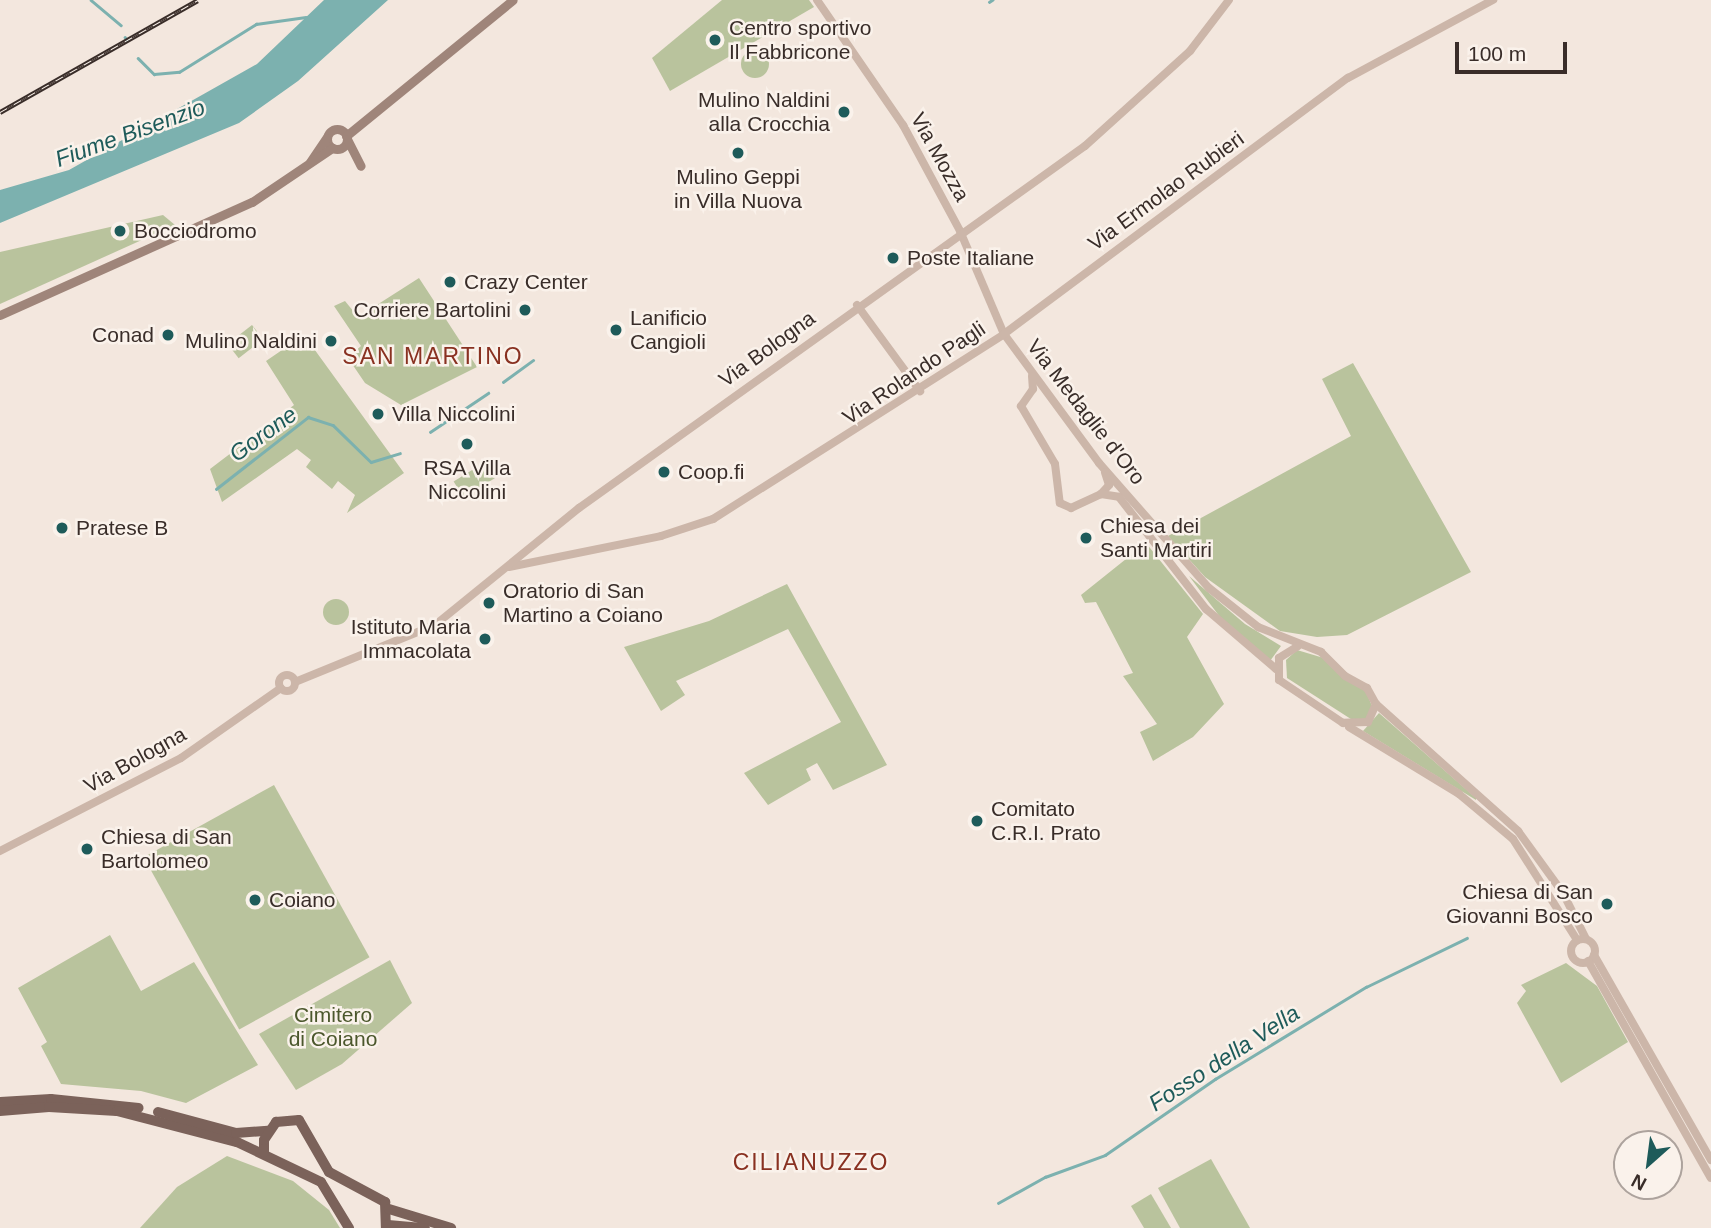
<!DOCTYPE html>
<html>
<head>
<meta charset="utf-8">
<style>
	body { margin:0 }
	#map { position:relative; width:1711px; height:1228px; overflow:hidden; background:#f3e7de; font-family:Arial,sans-serif }
	div>[style] { position:absolute }
	.green>* { inset:0; background:#b9c39d; transform-origin:0 0 }
	.round { border-radius:50% }
	.water>* { inset:0; background:#7cb1af }
	.stream>* { height:2.5px; margin:-1.25px; padding:0 1.25px; transform-origin:1.25px; border-radius:1.25px; background:#7cb1af }
	.tertiary>* { height:8px; margin:-4px; padding:0 4px; transform-origin:4px; border-radius:4px; background:#ccb6a9 }
	.tertiary>.ring { margin:-4px; padding:0; box-sizing:content-box; background:none; border:8px solid #ccb6a9; border-radius:50% }
	.secondary>* { height:9px; margin:-4.5px; padding:0 4.5px; transform-origin:4.5px; border-radius:4.5px; background:#9f857a }
	.secondary>.ring { margin:-4.5px; padding:0; box-sizing:content-box; background:none; border:9px solid #9f857a; border-radius:50% }
	.primary>* { height:10px; margin:-5px; padding:0 5px; transform-origin:5px; border-radius:5px; background:#7b625a }
	.rail>* { height:5px; margin-top:-2.5px; transform-origin:0; background:repeating-linear-gradient(90deg,#faf2eb 0 8px,#392d29 0 16px); box-sizing:border-box; border-block:2px solid #392d29 }
	.dots>* { width:19px; height:19px; translate:-50% -50%; box-sizing:border-box; border:4px solid #faf2eb; border-radius:50% }
	span { translate:-50% -50%; white-space:nowrap; text-align:center; line-height:1.15; -webkit-text-stroke:5px #faf2eb; paint-order:stroke }
	.poi-label { font-size:21px; color:#392d29 }
	.left { translate:0 -50%; text-align:left }
	.right { translate:-100% -50%; text-align:right }
	.street-label { font-size:21px; color:#392d29 }
	.park-label { font-size:21px; color:#4b572c }
	.water-label { font-size:23px; color:#1e5b5a; font-style:italic }
	.neighbourhood-label { font-size:23px; color:#893121; letter-spacing:2px }
	.north { position:absolute; left:1613px; top:1130px; width:70px; height:70px; box-sizing:border-box; background:#faf2eb; border:2px solid #ada39d; border-radius:50%; rotate:208deg; font-size:19px; font-weight:700; line-height:28px; text-align:center; color:#392d29 }
	.north::after { content:''; display:block; margin:auto; width:24px; height:32px; background:#1e5b5a; clip-path:polygon(50% 0,100% 100%,50% 72%,0 100%) }
	.scale { position:absolute; left:1455px; top:42px; width:112px; height:32px; box-sizing:border-box; border:4px solid #392d29; border-top:0; padding-left:9px; font-size:21px; line-height:24px; white-space:nowrap; color:#392d29; -webkit-text-stroke:5px #faf2eb; paint-order:stroke }
</style>
</head>
<body>
<div id="map">
	<div class="green">
		<div style="clip-path:polygon(722px 0,809px 0,814px 7px,670px 91px,652px 58px)"></div>
		<div class="round" style="left:741px;top:50px;width:28px;height:28px"></div>
		<div style="clip-path:polygon(163px 215px,175px 225px,0 304px,0 252px)"></div>
		<div style="clip-path:polygon(419px 278px,477px 367px,401px 405px,365px 383px,348px 358px,361px 346px,334px 306px,345px 301px,358px 317px)"></div>
		<div style="left:252px;top:325px;width:18px;height:31px;rotate:52deg"></div>
		<div style="clip-path:polygon(304px 335px,404px 473px,347px 513px,355px 495px,338px 481px,332px 489px,306px 467px,311px 460px,297px 449px,222px 502px,210px 469px,294px 405px,266px 361px)"></div>
		<div style="clip-path:polygon(1353px 363px,1471px 572px,1347px 635px,1317px 637px,1280px 631px,1205px 577px,1168px 536px,1351px 436px,1322px 379px)"></div>
		<div style="left:485px;top:462px;width:19px;height:37px;rotate:58deg"></div>
		<div style="clip-path:polygon(1146px 543px,1203px 614px,1187px 637px,1224px 704px,1193px 737px,1153px 761px,1140px 732px,1157px 724px,1123px 676px,1133px 673px,1096px 602px,1085px 603px,1081px 595px)"></div>
		<div style="clip-path:polygon(1189px 576px,1245px 624px,1281px 646px,1270px 661px,1223px 621px)"></div>
		<div style="clip-path:polygon(787px 584px,887px 765px,833px 790px,817px 763px,806px 769px,811px 780px,768px 805px,744px 773px,841px 722px,788px 629px,676px 681px,685px 695px,661px 711px,624px 647px,709px 621px)"></div>
		<div class="round" style="left:323px;top:599px;width:26px;height:26px"></div>
		<div style="clip-path:polygon(1297px 650px,1327px 659px,1365px 689px,1372px 706px,1365px 721px,1354px 721px,1287px 678px,1286px 660px)"></div>
		<div style="clip-path:polygon(1379px 713px,1476px 798px,1476px 800px,1363px 731px)"></div>
		<div style="left:274px;top:785px;width:197px;height:149px;rotate:61deg"></div>
		<div style="clip-path:polygon(110px 935px,141px 991px,194px 962px,258px 1065px,186px 1103px,141px 1091px,61px 1084px,41px 1046px,47px 1042px,18px 988px)"></div>
		<div style="clip-path:polygon(390px 960px,412px 1003px,342px 1064px,296px 1090px,259px 1034px)"></div>
		<div style="clip-path:polygon(1566px 963px,1597px 986px,1628px 1042px,1561px 1083px,1517px 1003px,1526px 991px,1521px 985px)"></div>
		<div style="clip-path:polygon(227px 1156px,293px 1181px,329px 1210px,340px 1228px,140px 1228px,177px 1187px)"></div>
		<div style="clip-path:polygon(1211px 1159px,1250px 1228px,1180px 1228px,1158px 1188px)"></div>
		<div style="clip-path:polygon(1151px 1194px,1171px 1228px,1144px 1228px,1131px 1206px)"></div>
	</div>
	<div class="water">
		<div style="clip-path:polygon(324px 0,388px 0,298px 81px,239px 123px,0 223px,0 190px,69px 170px,257px 64px)"></div>
	</div>
	<div class="stream">
		<div style="left:91px;top:0;width:39px;rotate:40deg"></div>
		<div style="left:989px;top:2px;width:4px;rotate:-34deg"></div>
		<div style="left:125px;top:37px;width:4px;rotate:56deg"></div>
		<div style="left:138px;top:58px;width:23px;rotate:45deg"></div>
		<div style="left:154px;top:74px;width:25px;rotate:-5deg"></div>
		<div style="left:179px;top:72px;width:91px;rotate:-31.9deg"></div>
		<div style="left:256px;top:24px;width:50px;rotate:-8deg"></div>
		<div style="left:503px;top:382px;width:37px;rotate:-36deg"></div>
		<div style="left:430px;top:432px;width:70px;rotate:-33.9deg"></div>
		<div style="left:216px;top:489px;width:117px;rotate:-38deg"></div>
		<div style="left:308px;top:417px;width:26px;rotate:18deg"></div>
		<div style="left:333px;top:425px;width:53px;rotate:44.2deg"></div>
		<div style="left:371px;top:462px;width:30px;rotate:-17deg"></div>
		<div style="left:998px;top:1203px;width:54px;rotate:-29deg"></div>
		<div style="left:1045px;top:1177px;width:64px;rotate:-20.1deg"></div>
		<div style="left:1105px;top:1155px;width:134px;rotate:-34.6deg"></div>
		<div style="left:1215px;top:1079px;width:177px;rotate:-31.4deg"></div>
		<div style="left:1366px;top:987px;width:112px;rotate:-25.9deg"></div>
	</div>
	<div class="tertiary">
		<div style="left:817px;top:0;width:152px;rotate:55.5deg"></div>
		<div style="left:903px;top:125px;width:120px;rotate:61.7deg"></div>
		<div style="left:960px;top:231px;width:112px;rotate:66.9deg"></div>
		<div style="left:1004px;top:334px;width:160px;rotate:53.6deg"></div>
		<div style="left:1099px;top:463px;width:167px;rotate:48.7deg"></div>
		<div style="left:1209px;top:588px;width:63px;rotate:38.5deg"></div>
		<div style="left:1258px;top:627px;width:68px;rotate:21.6deg"></div>
		<div style="left:1321px;top:652px;width:34px;rotate:45deg"></div>
		<div style="left:1345px;top:676px;width:25px;rotate:29deg"></div>
		<div style="left:1367px;top:688px;width:18px;rotate:61deg"></div>
		<div style="left:1376px;top:704px;width:20px;rotate:114deg"></div>
		<div style="left:1368px;top:722px;width:25px;rotate:178deg"></div>
		<div style="left:1343px;top:723px;width:77px;rotate:-146.1deg"></div>
		<div style="left:1279px;top:680px;width:22px;rotate:-90deg"></div>
		<div style="left:1279px;top:658px;width:22px;rotate:-32deg"></div>
		<div style="left:857px;top:305px;width:107px;rotate:53.8deg"></div>
		<div style="left:1032px;top:376px;width:13px;rotate:86deg"></div>
		<div style="left:1033px;top:389px;width:21px;rotate:125deg"></div>
		<div style="left:1021px;top:406px;width:67px;rotate:59.6deg"></div>
		<div style="left:1055px;top:464px;width:39px;rotate:83deg"></div>
		<div style="left:1060px;top:503px;width:12px;rotate:24deg"></div>
		<div style="left:1071px;top:508px;width:33px;rotate:-25deg"></div>
		<div style="left:1101px;top:494px;width:12px;rotate:-48deg"></div>
		<div style="left:1109px;top:485px;width:13px;rotate:-108deg"></div>
		<div style="left:1101px;top:494px;width:18px;rotate:9deg"></div>
		<div style="left:1119px;top:497px;width:142px;rotate:52.2deg"></div>
		<div style="left:1206px;top:609px;width:92px;rotate:40.6deg"></div>
		<div style="left:509px;top:567px;width:155px;rotate:-11.5deg"></div>
		<div style="left:661px;top:536px;width:55px;rotate:-18.1deg"></div>
		<div style="left:713px;top:519px;width:345px;rotate:-32.4deg"></div>
		<div style="left:1004px;top:334px;width:429px;rotate:-36.7deg"></div>
		<div style="left:1348px;top:78px;width:165px;rotate:-28.3deg"></div>
		<div class="ring" style="left:279px;top:675px;width:8px;height:8px"></div>
		<div style="left:295px;top:682px;width:151px;rotate:-22.2deg"></div>
		<div style="left:435px;top:625px;width:186px;rotate:-39.1deg"></div>
		<div style="left:579px;top:508px;width:622px;rotate:-35.58deg"></div>
		<div style="left:1085px;top:146px;width:142px;rotate:-42.1deg"></div>
		<div style="left:1190px;top:51px;width:64px;rotate:-52.6deg"></div>
		<div style="left:1376px;top:704px;width:191px;rotate:41.8deg"></div>
		<div style="left:1518px;top:831px;width:77px;rotate:54deg"></div>
		<div style="left:1563px;top:893px;width:51px;rotate:63.4deg"></div>
		<div style="left:1349px;top:727px;width:129px;rotate:31.3deg"></div>
		<div style="left:1459px;top:794px;width:70px;rotate:39.8deg"></div>
		<div style="left:1513px;top:839px;width:120px;rotate:57.6deg"></div>
		<div style="left:0;top:851px;width:203px;rotate:-27.2deg"></div>
		<div style="left:181px;top:758px;width:122px;rotate:-35deg"></div>
		<div class="ring" style="left:1571px;top:939px;width:16px;height:16px"></div>
		<div style="left:1594px;top:955px;width:236px;rotate:60.3deg"></div>
		<div style="left:1588px;top:961px;width:249px;rotate:60.5deg"></div>
	</div>
	<div class="secondary">
		<div class="ring" style="left:327px;top:129px;width:11px;height:11px"></div>
		<div style="left:346px;top:136px;width:215px;rotate:-39.2deg"></div>
		<div style="left:347px;top:139px;width:30px;rotate:63deg"></div>
		<div style="left:310px;top:162px;width:29px;rotate:-56deg"></div>
		<div style="left:0;top:315px;width:276px;rotate:-24.2deg"></div>
		<div style="left:252px;top:202px;width:97px;rotate:-34deg"></div>
	</div>
	<div class="primary">
		<div style="left:0;top:1102px;width:51px;rotate:-3.4deg"></div>
		<div style="left:51px;top:1099px;width:88px;rotate:5.8deg"></div>
		<div style="left:0;top:1111px;width:49px;rotate:-4.7deg"></div>
		<div style="left:49px;top:1107px;width:68px;rotate:3.4deg"></div>
		<div style="left:117px;top:1111px;width:124px;rotate:14.5deg"></div>
		<div style="left:237px;top:1142px;width:93px;rotate:25.5deg"></div>
		<div style="left:321px;top:1182px;width:54px;rotate:58.7deg"></div>
		<div style="left:158px;top:1112px;width:81px;rotate:15.1deg"></div>
		<div style="left:236px;top:1133px;width:32px;rotate:-4deg"></div>
		<div style="left:264px;top:1152px;width:12px;rotate:-90deg"></div>
		<div style="left:264px;top:1140px;width:22px;rotate:-56deg"></div>
		<div style="left:276px;top:1122px;width:23px;rotate:-5deg"></div>
		<div style="left:299px;top:1120px;width:60px;rotate:60deg"></div>
		<div style="left:329px;top:1172px;width:64px;rotate:28.2deg"></div>
		<div style="left:385px;top:1202px;width:26px;rotate:88deg"></div>
		<div style="left:389px;top:1209px;width:65px;rotate:17deg"></div>
		<div style="left:388px;top:1225px;width:37px;rotate:5deg"></div>
	</div>
	<div class="rail">
		<div style="left:0;top:112px;width:227px;rotate:-29.5deg"></div>
	</div>
	<div class="dots">
		<div style="left:715px;top:40px;background:#1e5b5a"></div>
		<div style="left:844px;top:112px;background:#1e5b5a"></div>
		<div style="left:738px;top:153px;background:#1e5b5a"></div>
		<div style="left:120px;top:231px;background:#1e5b5a"></div>
		<div style="left:893px;top:258px;background:#1e5b5a"></div>
		<div style="left:450px;top:282px;background:#1e5b5a"></div>
		<div style="left:525px;top:310px;background:#1e5b5a"></div>
		<div style="left:616px;top:330px;background:#1e5b5a"></div>
		<div style="left:168px;top:335px;background:#1e5b5a"></div>
		<div style="left:331px;top:341px;background:#1e5b5a"></div>
		<div style="left:378px;top:414px;background:#1e5b5a"></div>
		<div style="left:467px;top:444px;background:#1e5b5a"></div>
		<div style="left:664px;top:472px;background:#1e5b5a"></div>
		<div style="left:62px;top:528px;background:#1e5b5a"></div>
		<div style="left:1086px;top:538px;background:#1e5b5a"></div>
		<div style="left:489px;top:603px;background:#1e5b5a"></div>
		<div style="left:485px;top:639px;background:#1e5b5a"></div>
		<div style="left:977px;top:821px;background:#1e5b5a"></div>
		<div style="left:87px;top:849px;background:#1e5b5a"></div>
		<div style="left:255px;top:900px;background:#1e5b5a"></div>
		<div style="left:1607px;top:904px;background:#1e5b5a"></div>
	</div>
	<div class="poi-label">
		<span class="left" style="left:729px;top:40px">Centro sportivo<br>Il Fabbricone</span>
		<span class="right" style="left:830px;top:112px">Mulino Naldini<br>alla Crocchia</span>
		<span style="left:738px;top:189px">Mulino Geppi<br>in Villa Nuova</span>
		<span class="left" style="left:134px;top:231px">Bocciodromo</span>
		<span class="left" style="left:907px;top:258px">Poste Italiane</span>
		<span class="left" style="left:464px;top:282px">Crazy Center</span>
		<span class="right" style="left:511px;top:310px">Corriere Bartolini</span>
		<span class="left" style="left:630px;top:330px">Lanificio<br>Cangioli</span>
		<span class="right" style="left:154px;top:335px">Conad</span>
		<span class="right" style="left:317px;top:341px">Mulino Naldini</span>
		<span class="left" style="left:392px;top:414px">Villa Niccolini</span>
		<span style="left:467px;top:480px">RSA Villa<br>Niccolini</span>
		<span class="left" style="left:678px;top:472px">Coop.fi</span>
		<span class="left" style="left:1100px;top:538px">Chiesa dei<br>Santi Martiri</span>
		<span class="left" style="left:76px;top:528px">Pratese B</span>
		<span class="left" style="left:503px;top:603px">Oratorio di San<br>Martino a Coiano</span>
		<span class="right" style="left:471px;top:639px">Istituto Maria<br>Immacolata</span>
		<span class="left" style="left:991px;top:821px">Comitato<br>C.R.I. Prato</span>
		<span class="left" style="left:101px;top:849px">Chiesa di San<br>Bartolomeo</span>
		<span class="right" style="left:1593px;top:904px">Chiesa di San<br>Giovanni Bosco</span>
		<span class="left" style="left:269px;top:900px">Coiano</span>
	</div>
	<div class="street-label">
		<span style="left:940px;top:157px;rotate:61deg">Via Mozza</span>
		<span style="left:1166px;top:191px;rotate:-36deg">Via Ermolao Rubieri</span>
		<span style="left:767px;top:349px;rotate:-36deg">Via Bologna</span>
		<span style="left:914px;top:373px;rotate:-34deg">Via Rolando Pagli</span>
		<span style="left:1086px;top:412px;rotate:52deg">Via Medaglie d'Oro</span>
		<span style="left:135px;top:760px;rotate:-29deg">Via Bologna</span>
	</div>
	<div class="park-label">
		<span style="left:333px;top:1027px">Cimitero<br>di Coiano</span>
	</div>
	<div class="water-label">
		<span style="left:130px;top:133px;rotate:-20deg">Fiume Bisenzio</span>
		<span style="left:263px;top:434px;rotate:-36deg">Gorone</span>
		<span style="left:1224px;top:1058px;rotate:-33deg">Fosso della Vella</span>
	</div>
	<div class="neighbourhood-label">
		<span style="left:433px;top:356px">SAN MARTINO</span>
		<span style="left:811px;top:1162px">CILIANUZZO</span>
	</div>
	<div class="north">N</div>
	<div class="scale">100 m</div>
</div>
</body>
</html>
